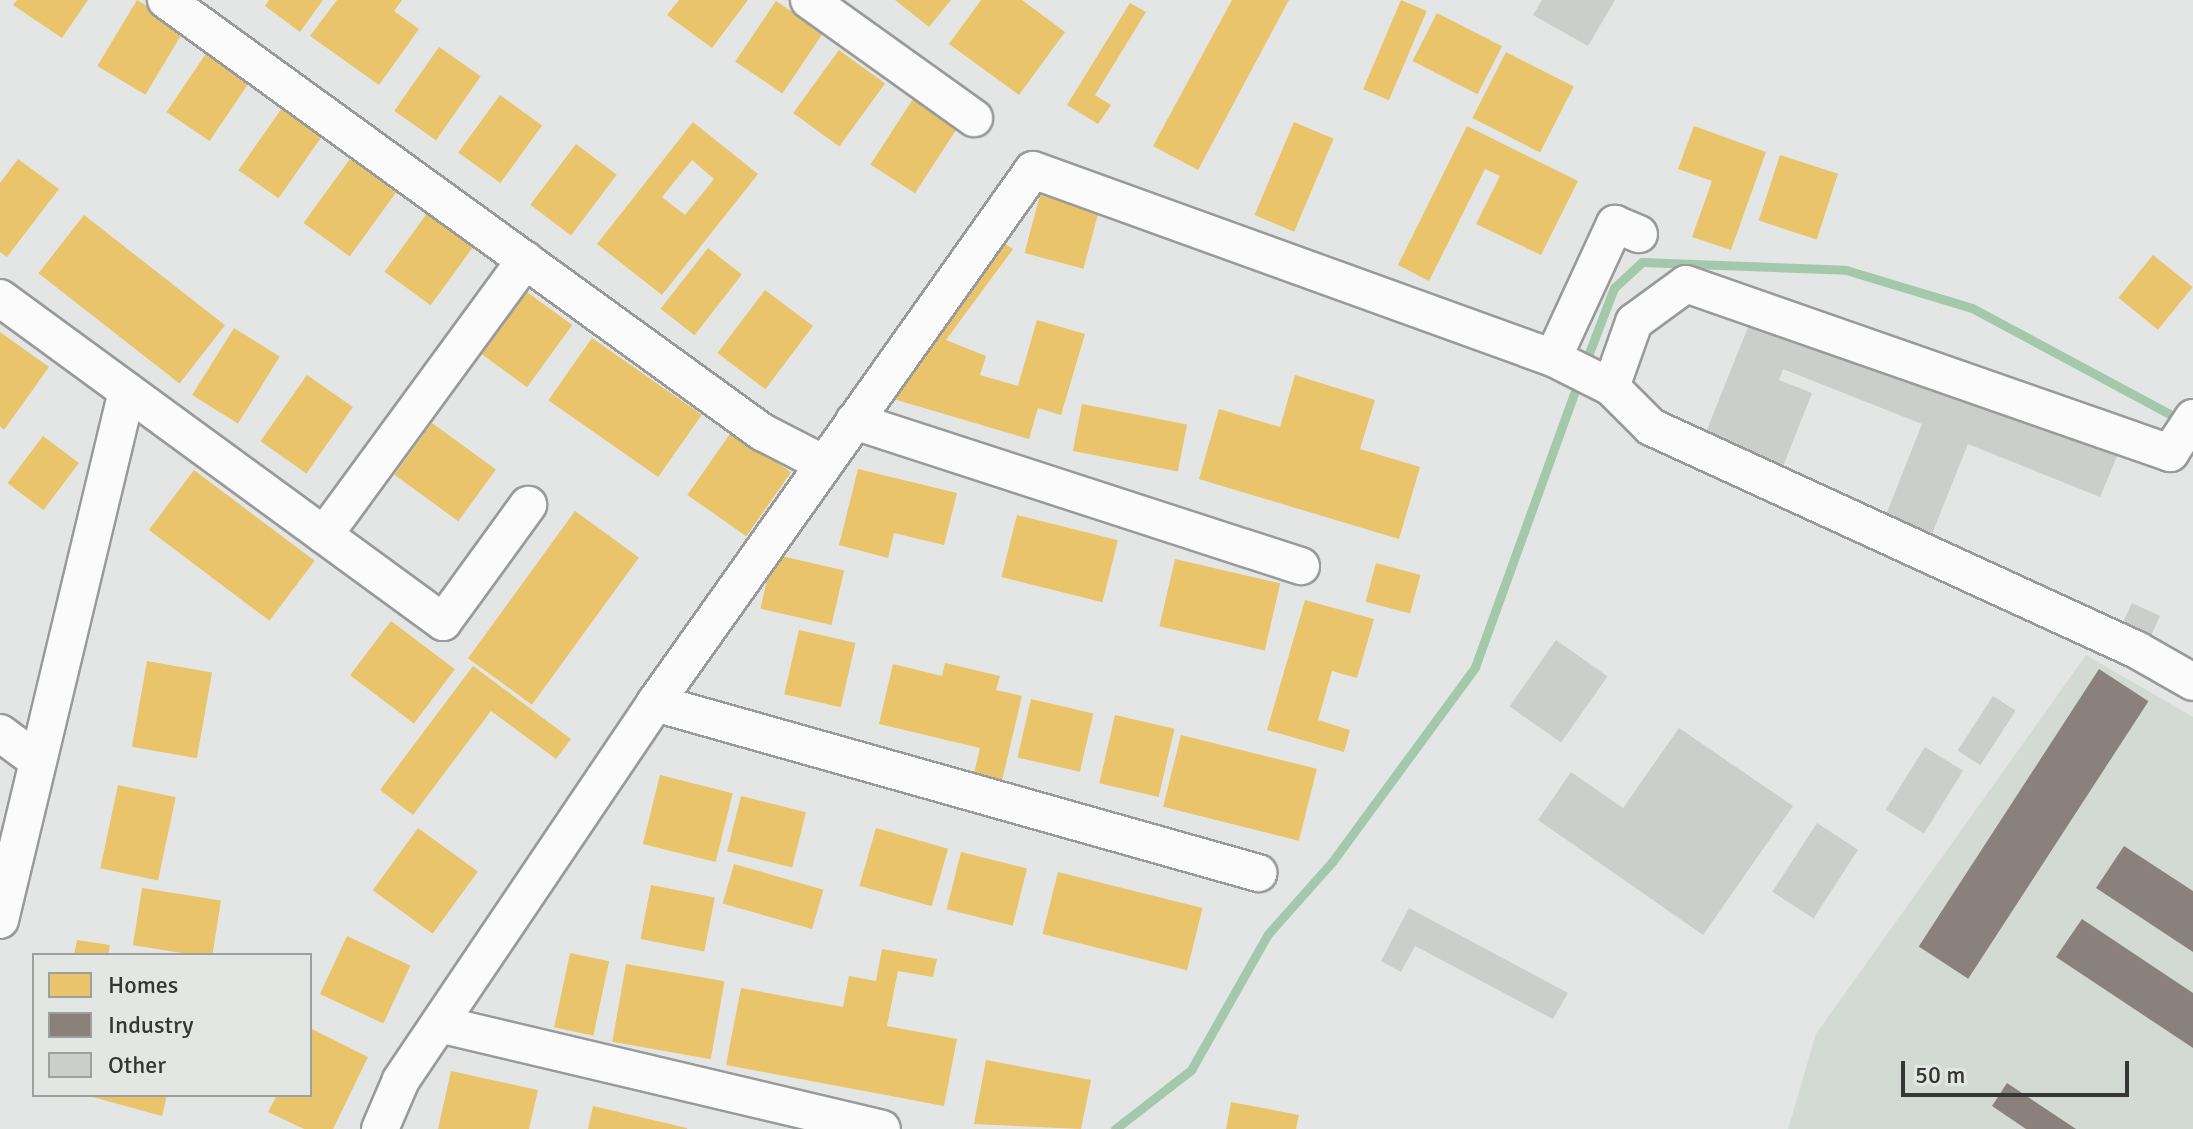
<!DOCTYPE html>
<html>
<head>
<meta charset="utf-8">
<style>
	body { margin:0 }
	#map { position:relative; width:2193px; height:1129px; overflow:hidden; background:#e4e6e5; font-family:Signika,sans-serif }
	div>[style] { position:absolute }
	.built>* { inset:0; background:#d3dad4 }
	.homes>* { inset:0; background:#e9c46a; transform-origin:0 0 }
	.industry>* { inset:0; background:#8a817c; transform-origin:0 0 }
	.stream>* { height:9px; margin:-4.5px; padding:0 4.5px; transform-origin:4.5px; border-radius:4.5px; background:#a3c8ab }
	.building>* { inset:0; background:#cccecc; transform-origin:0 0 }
	.roads { filter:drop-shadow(2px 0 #999b9a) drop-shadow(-2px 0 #999b9a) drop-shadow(0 2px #999b9a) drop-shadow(0 -2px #999b9a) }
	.minor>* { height:36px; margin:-18px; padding:0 18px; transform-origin:18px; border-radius:18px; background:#fbfbfb }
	span { translate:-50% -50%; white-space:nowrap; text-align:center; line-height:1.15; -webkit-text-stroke:8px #e3e7e4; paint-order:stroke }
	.legend { position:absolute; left:32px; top:953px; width:280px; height:144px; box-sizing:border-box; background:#e3e7e4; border:2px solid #9da09e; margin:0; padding:10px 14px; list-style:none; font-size:24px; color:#353635 }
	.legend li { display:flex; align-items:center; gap:16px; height:40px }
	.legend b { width:40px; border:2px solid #9da09e }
	.scale { position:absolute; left:1901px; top:1061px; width:228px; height:36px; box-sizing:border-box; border:4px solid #353635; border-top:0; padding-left:10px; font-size:24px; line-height:28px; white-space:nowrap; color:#353635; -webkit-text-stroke:6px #e3e7e4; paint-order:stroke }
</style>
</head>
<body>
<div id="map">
	<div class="built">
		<div style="clip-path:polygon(2086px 655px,2193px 717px,2193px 1129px,1788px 1129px,1816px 1034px)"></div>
	</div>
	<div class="homes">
		<div style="clip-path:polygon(17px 0,88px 0,62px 38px,13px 5px)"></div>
		<div style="left:137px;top:0;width:56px;height:77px;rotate:31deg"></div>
		<div style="clip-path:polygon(269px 0,323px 0,300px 32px,265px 6px)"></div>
		<div style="clip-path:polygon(337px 0,402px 0,394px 11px,419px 29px,379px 85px,310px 36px)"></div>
		<div style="clip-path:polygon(679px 0,748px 0,712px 48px,667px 15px)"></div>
		<div style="clip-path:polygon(895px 0,951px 0,929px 27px)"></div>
		<div style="clip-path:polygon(981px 0,1022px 0,1065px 32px,1019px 95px,949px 44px)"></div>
		<div style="clip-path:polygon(1232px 0,1289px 0,1198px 170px,1153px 146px)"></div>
		<div style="left:1401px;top:0;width:28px;height:97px;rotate:23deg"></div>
		<div style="left:776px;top:1px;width:57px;height:73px;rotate:34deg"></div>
		<div style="clip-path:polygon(1130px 3px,1146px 12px,1095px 95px,1111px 105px,1098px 124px,1067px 105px)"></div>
		<div style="left:1437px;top:13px;width:73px;height:54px;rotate:27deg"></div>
		<div style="left:439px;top:47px;width:51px;height:78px;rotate:35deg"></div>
		<div style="left:209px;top:49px;width:52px;height:76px;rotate:34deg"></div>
		<div style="left:839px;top:50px;width:57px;height:78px;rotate:36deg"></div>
		<div style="left:1506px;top:52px;width:76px;height:74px;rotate:27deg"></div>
		<div style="left:500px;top:95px;width:52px;height:71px;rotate:36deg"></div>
		<div style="left:913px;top:99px;width:53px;height:78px;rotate:33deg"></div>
		<div style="left:282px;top:108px;width:49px;height:76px;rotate:35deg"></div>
		<div style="clip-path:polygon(evenodd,693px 122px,758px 174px,662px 295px,597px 244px,693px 122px,692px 160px,714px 179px,685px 215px,662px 197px,692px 160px)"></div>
		<div style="left:1294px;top:122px;width:43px;height:101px;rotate:23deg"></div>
		<div style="clip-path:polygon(1467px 126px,1578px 181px,1541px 255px,1476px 224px,1500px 176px,1485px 169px,1429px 281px,1398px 265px)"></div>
		<div style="clip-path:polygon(1694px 126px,1766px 152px,1731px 250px,1692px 237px,1712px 181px,1678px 169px)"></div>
		<div style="left:576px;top:144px;width:51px;height:76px;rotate:37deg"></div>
		<div style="left:1780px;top:155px;width:61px;height:69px;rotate:18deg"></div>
		<div style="clip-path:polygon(18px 159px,59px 189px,7px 257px,0 252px,0 183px)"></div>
		<div style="left:350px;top:159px;width:57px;height:79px;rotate:36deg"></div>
		<div style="left:1040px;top:195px;width:61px;height:60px;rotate:15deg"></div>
		<div style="left:428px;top:212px;width:57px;height:74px;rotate:36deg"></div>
		<div style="left:84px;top:215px;width:179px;height:74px;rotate:38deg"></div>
		<div style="clip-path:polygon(998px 239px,1013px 249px,946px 340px,986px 356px,980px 375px,1018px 386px,1037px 320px,1085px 334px,1061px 415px,1038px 408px,1029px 439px,890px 398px)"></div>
		<div style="left:708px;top:248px;width:43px;height:77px;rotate:38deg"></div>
		<div style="left:2153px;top:255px;width:51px;height:55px;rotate:39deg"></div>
		<div style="left:765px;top:290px;width:60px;height:79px;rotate:37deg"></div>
		<div style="left:527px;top:292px;width:56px;height:77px;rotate:36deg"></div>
		<div style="left:234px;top:328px;width:54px;height:79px;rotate:32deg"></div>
		<div style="clip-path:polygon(0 332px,49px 367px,4px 430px,0 426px)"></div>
		<div style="left:592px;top:338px;width:134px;height:76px;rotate:35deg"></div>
		<div style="left:307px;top:375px;width:56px;height:81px;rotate:35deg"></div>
		<div style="clip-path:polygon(1295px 375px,1375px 400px,1360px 449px,1420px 467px,1399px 539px,1199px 479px,1219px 409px,1280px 427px)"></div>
		<div style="left:1082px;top:404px;width:107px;height:48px;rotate:11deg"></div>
		<div style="left:432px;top:423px;width:79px;height:64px;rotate:36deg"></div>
		<div style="left:732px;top:431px;width:72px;height:78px;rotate:35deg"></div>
		<div style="left:43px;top:436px;width:45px;height:59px;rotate:37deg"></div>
		<div style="clip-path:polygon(858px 469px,957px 493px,944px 545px,894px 533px,888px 558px,839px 545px)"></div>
		<div style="left:194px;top:470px;width:151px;height:75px;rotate:37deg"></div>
		<div style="left:575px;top:511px;width:79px;height:182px;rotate:36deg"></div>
		<div style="left:1017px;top:515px;width:104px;height:64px;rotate:14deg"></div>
		<div style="left:773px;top:554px;width:73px;height:56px;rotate:13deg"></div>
		<div style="left:1175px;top:559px;width:108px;height:69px;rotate:13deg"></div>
		<div style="left:1376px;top:563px;width:46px;height:40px;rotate:15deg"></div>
		<div style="clip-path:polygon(1305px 600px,1374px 619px,1357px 678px,1332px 671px,1318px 720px,1350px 730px,1344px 752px,1267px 730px)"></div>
		<div style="left:391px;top:621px;width:80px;height:68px;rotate:37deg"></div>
		<div style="left:799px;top:630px;width:58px;height:66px;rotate:13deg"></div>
		<div style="left:147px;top:661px;width:66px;height:87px;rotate:10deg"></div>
		<div style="clip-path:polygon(945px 663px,1000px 676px,996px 690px,1022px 696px,1000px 789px,972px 782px,980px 748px,879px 724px,893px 664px,942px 676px)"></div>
		<div style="clip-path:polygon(473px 666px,571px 739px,556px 759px,491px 711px,413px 815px,380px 790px)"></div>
		<div style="left:1031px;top:699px;width:64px;height:60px;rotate:13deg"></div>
		<div style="left:1115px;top:715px;width:61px;height:70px;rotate:13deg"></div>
		<div style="left:1181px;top:735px;width:140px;height:74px;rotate:14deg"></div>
		<div style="left:660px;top:775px;width:75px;height:71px;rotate:14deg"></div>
		<div style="left:118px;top:785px;width:59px;height:85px;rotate:12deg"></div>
		<div style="left:741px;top:796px;width:67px;height:57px;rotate:14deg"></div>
		<div style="left:418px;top:828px;width:74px;height:77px;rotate:36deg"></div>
		<div style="left:876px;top:828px;width:75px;height:60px;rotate:16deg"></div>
		<div style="left:961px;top:852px;width:68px;height:59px;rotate:14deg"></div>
		<div style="left:734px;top:864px;width:93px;height:41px;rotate:16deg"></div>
		<div style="left:1058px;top:872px;width:149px;height:64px;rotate:14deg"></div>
		<div style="left:651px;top:885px;width:65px;height:55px;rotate:11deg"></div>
		<div style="left:142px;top:888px;width:80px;height:58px;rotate:9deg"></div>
		<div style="left:347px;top:936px;width:70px;height:64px;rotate:25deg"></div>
		<div style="clip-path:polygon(77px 940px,110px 945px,108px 955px,74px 955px)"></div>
		<div style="clip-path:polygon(882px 949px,937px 959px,933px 977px,898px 971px,887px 1026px,957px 1039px,944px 1106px,726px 1065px,741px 988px,843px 1007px,849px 976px,876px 981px)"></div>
		<div style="left:570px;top:953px;width:40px;height:76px;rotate:12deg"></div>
		<div style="left:626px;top:964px;width:100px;height:79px;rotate:10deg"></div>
		<div style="clip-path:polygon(310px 1028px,368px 1057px,333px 1129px,304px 1129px,268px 1112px,277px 1095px,310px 1095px)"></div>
		<div style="clip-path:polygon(986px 1060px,1091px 1080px,1081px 1129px,974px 1124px)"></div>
		<div style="clip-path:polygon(451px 1071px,538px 1090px,529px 1129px,438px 1129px)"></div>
		<div style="clip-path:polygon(85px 1095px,167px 1095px,162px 1116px)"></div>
		<div style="clip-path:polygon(1231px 1102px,1299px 1115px,1296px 1129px,1226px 1129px)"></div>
		<div style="clip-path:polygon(593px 1106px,687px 1128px,687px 1129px,588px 1129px)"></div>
	</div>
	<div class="industry">
		<div style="left:2099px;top:669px;width:59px;height:331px;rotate:33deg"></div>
		<div style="clip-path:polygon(2124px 846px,2193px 891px,2193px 952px,2096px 888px)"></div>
		<div style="clip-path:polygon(2082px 919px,2193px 993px,2193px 1048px,2056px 957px)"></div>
		<div style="clip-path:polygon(2007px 1083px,2076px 1129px,2026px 1129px,1992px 1106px)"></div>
	</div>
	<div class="stream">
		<div style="left:1584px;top:366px;width:84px;rotate:-69deg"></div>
		<div style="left:1614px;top:288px;width:38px;rotate:-43deg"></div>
		<div style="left:1642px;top:262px;width:204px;rotate:2.2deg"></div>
		<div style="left:1846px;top:270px;width:132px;rotate:16.8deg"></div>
		<div style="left:1972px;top:308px;width:239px;rotate:28.2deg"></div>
		<div style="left:1115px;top:1129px;width:96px;rotate:-37.8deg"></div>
		<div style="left:1191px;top:1070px;width:156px;rotate:-60.5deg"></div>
		<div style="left:1268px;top:934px;width:96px;rotate:-48.4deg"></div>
		<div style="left:1332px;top:862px;width:242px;rotate:-53.7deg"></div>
		<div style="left:1475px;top:667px;width:305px;rotate:-70.1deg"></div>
	</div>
	<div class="building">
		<div style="clip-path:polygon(1542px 0,1615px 0,1588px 46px,1533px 15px)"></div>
		<div style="clip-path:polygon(1755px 310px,2118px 454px,2100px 497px,1968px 444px,1926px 549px,1880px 530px,1922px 424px,1783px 369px,1779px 380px,1812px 393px,1782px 469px,1704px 437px)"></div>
		<div style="left:2132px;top:603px;width:31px;height:23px;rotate:25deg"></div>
		<div style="left:1556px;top:640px;width:63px;height:81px;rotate:35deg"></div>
		<div style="left:1993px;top:696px;width:27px;height:65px;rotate:33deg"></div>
		<div style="clip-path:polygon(1679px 728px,1793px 806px,1703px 935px,1538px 820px,1571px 772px,1623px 808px)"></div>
		<div style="left:1925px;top:747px;width:45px;height:74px;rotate:32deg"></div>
		<div style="left:1817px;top:823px;width:49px;height:82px;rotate:33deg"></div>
		<div style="clip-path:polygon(1409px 908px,1568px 993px,1553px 1019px,1415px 946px,1401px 972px,1381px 961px)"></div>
	</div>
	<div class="roads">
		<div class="minor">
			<div style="left:166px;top:0;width:736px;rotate:35.94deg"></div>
			<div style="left:762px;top:432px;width:70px;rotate:27.3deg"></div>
			<div style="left:809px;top:0;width:203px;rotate:35.6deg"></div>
			<div style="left:0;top:298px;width:549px;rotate:36.18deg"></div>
			<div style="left:443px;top:622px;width:145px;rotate:-54deg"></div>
			<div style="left:1553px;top:358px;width:65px;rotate:26.6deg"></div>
			<div style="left:1611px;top:387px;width:57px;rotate:45deg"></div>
			<div style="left:1651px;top:427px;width:535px;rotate:24.65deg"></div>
			<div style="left:2137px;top:650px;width:64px;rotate:29.7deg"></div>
			<div style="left:1611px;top:387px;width:69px;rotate:-70.5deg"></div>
			<div style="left:1634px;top:322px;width:64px;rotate:-36.2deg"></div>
			<div style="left:1686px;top:284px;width:513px;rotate:19.25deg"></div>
			<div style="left:2170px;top:453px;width:42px;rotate:-56.7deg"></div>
			<div style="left:854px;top:421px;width:470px;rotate:18deg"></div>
			<div style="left:324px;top:535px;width:341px;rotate:-53.8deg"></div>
			<div style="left:655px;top:703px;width:627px;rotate:15.74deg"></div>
			<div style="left:0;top:733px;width:47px;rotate:36.4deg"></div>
			<div style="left:0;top:920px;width:544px;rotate:-76.5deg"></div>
			<div style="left:439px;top:1024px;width:455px;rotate:13.3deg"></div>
			<div style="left:380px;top:1129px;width:53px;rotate:-66.8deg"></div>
			<div style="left:401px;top:1080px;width:455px;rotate:-56deg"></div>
			<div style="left:655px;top:703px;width:653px;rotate:-54.66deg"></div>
			<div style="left:1033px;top:170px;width:553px;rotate:19.88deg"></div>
			<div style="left:1553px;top:358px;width:148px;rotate:-65.2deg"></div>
			<div style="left:1615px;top:224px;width:26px;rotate:23deg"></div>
		</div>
	</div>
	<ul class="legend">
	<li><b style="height:22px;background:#e9c46a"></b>Homes</li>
	<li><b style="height:22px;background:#8a817c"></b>Industry</li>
	<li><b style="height:22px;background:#cccecc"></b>Other</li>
	</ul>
	<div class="scale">50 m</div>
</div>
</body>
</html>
